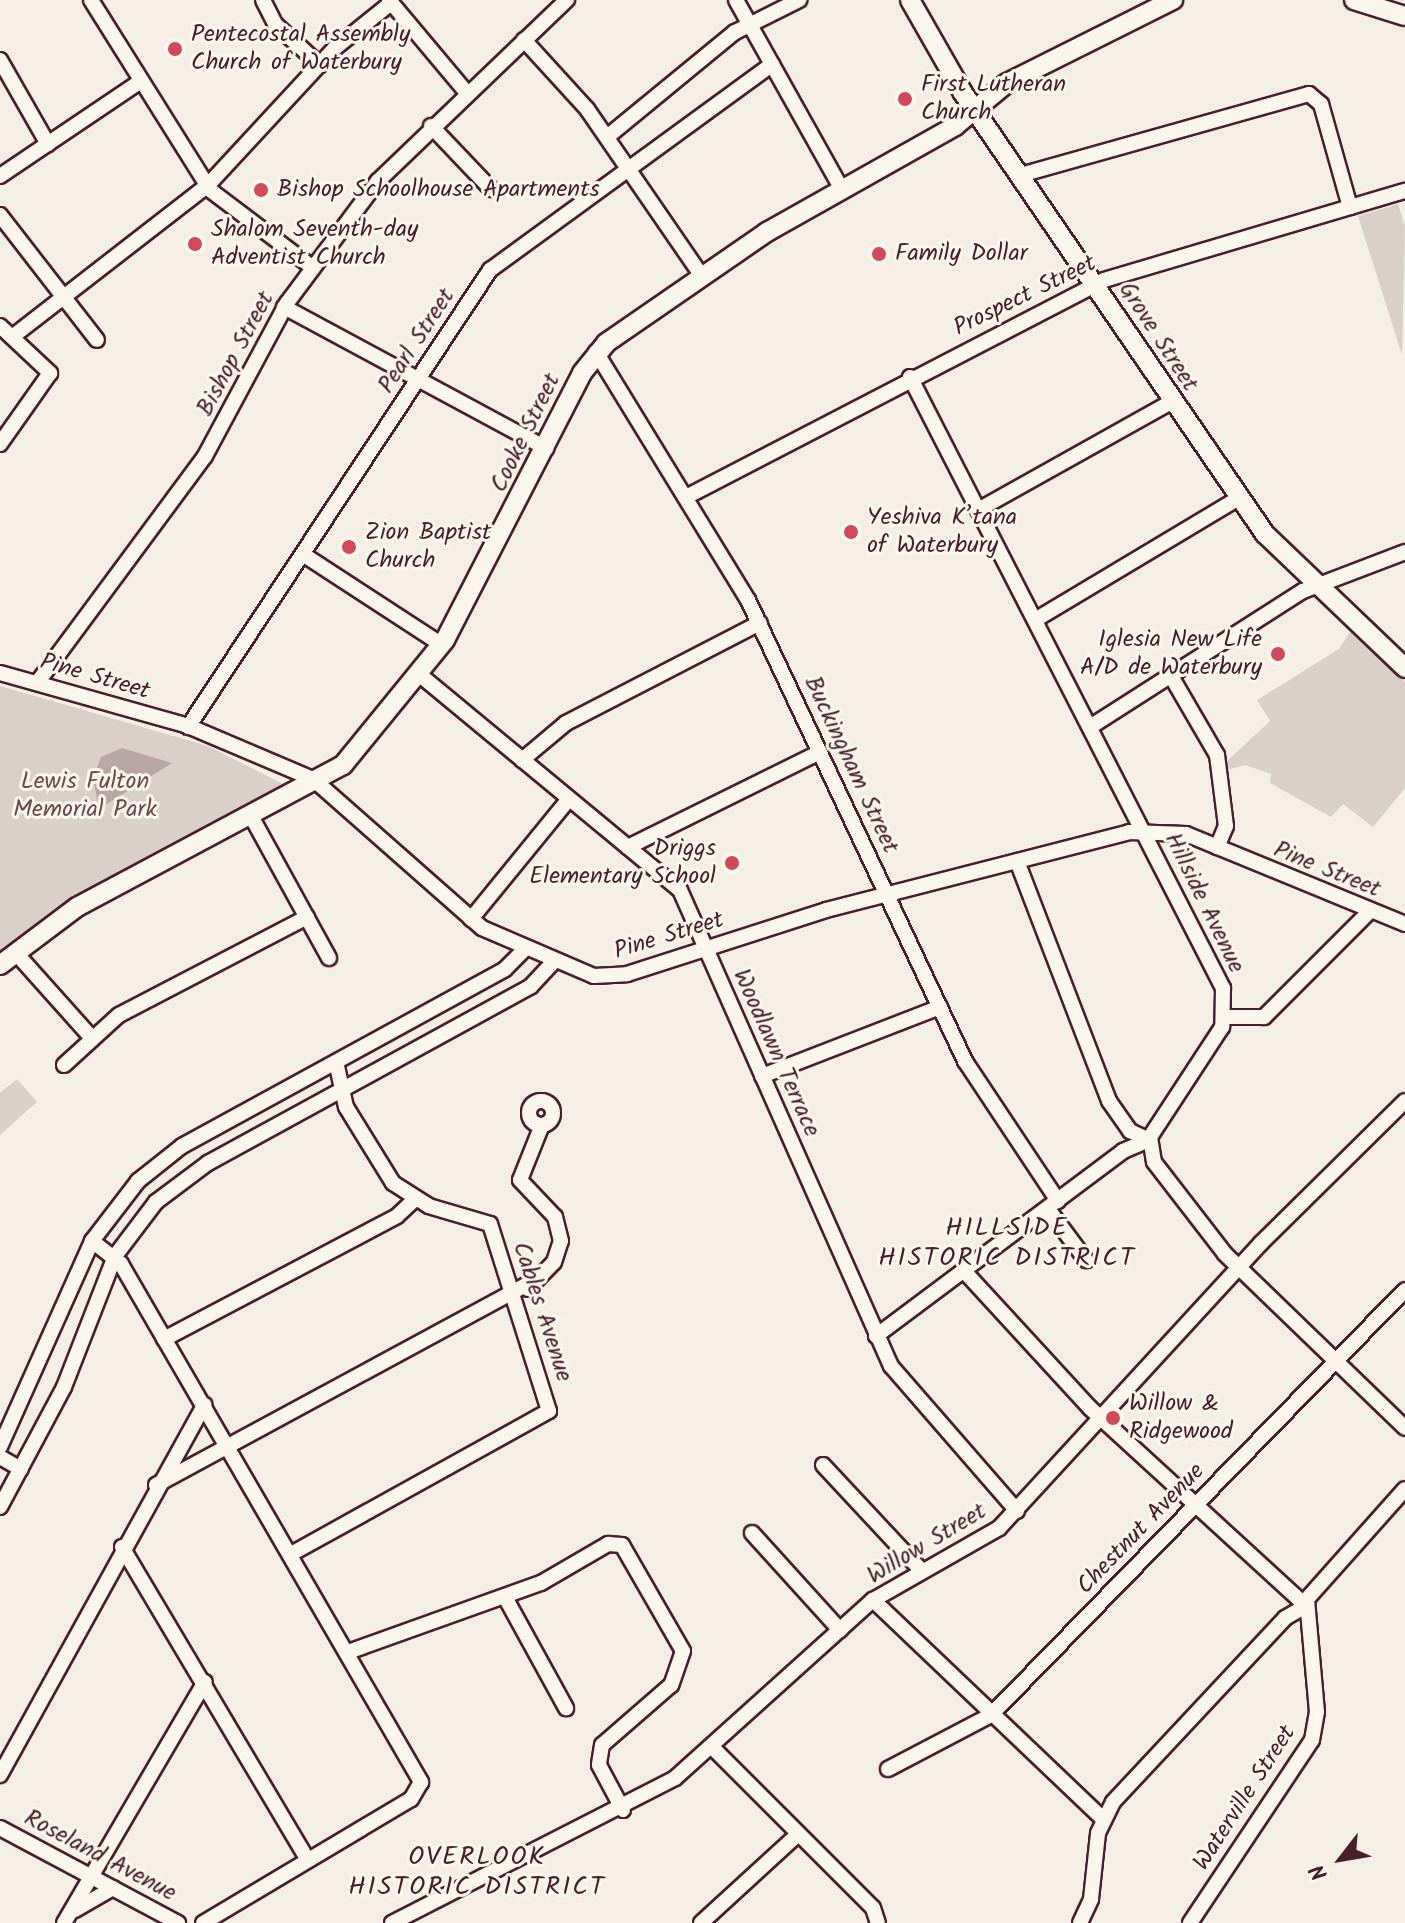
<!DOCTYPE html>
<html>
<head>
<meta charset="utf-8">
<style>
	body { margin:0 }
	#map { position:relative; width:1405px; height:1923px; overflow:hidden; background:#f4eee4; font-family:Kalam,sans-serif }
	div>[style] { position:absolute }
	.green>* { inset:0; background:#dbd0c9 }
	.water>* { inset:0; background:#baa7a5 }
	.roads { filter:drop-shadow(2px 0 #4a1f2b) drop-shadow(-2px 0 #4a1f2b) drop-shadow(0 2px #4a1f2b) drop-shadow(0 -2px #4a1f2b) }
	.minor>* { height:14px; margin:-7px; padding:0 7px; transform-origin:7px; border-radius:7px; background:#fbf7ec }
	.minor>.ring { margin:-7px; padding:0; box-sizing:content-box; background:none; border:14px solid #fbf7ec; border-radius:50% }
	.major>* { height:18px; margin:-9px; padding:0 9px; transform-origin:9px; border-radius:9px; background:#fbf7ec }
	.dots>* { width:22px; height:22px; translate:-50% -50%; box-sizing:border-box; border:4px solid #fbf7ec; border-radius:50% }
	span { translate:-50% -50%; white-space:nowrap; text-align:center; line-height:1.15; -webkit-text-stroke:6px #fbf7ec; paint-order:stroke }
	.poi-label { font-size:24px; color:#4a1f2b }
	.left { translate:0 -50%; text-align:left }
	.right { translate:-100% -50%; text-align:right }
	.street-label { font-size:24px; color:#4a1f2b }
	.park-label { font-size:24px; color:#6e4b52 }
	.neighbourhood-label { font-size:26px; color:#4a1f2b; letter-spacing:2px }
	.north { position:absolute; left:1301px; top:1819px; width:80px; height:80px; -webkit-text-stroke:6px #fbf7ec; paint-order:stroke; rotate:239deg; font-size:22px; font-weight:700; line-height:32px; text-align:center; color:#4a1f2b }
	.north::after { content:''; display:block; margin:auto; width:28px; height:36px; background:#4a1f2b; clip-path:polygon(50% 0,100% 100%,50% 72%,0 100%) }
</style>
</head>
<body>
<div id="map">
	<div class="green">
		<div style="clip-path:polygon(1398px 204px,1405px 227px,1402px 355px,1358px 216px)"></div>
		<div style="clip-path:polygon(1350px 632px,1405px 682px,1405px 788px,1373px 827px,1343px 804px,1331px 817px,1270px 783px,1271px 774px,1245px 765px,1227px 770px,1226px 762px,1270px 721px,1257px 700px,1339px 649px)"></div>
		<div style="clip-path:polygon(0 686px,208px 746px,285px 785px,81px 892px,0 951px)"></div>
		<div style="clip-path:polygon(17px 1079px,37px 1102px,0 1135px,0 1093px)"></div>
	</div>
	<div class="water">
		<div style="clip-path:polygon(122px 748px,172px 763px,99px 809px,93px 778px,101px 757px)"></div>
	</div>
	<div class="roads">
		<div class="minor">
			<div style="left:91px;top:0;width:224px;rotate:57.9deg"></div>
			<div style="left:210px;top:190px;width:129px;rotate:37.1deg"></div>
			<div style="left:263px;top:0;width:27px;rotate:63deg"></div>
			<div style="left:275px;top:24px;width:61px;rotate:42.3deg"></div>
			<div style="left:389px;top:0;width:121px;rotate:50deg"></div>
			<div style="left:736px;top:0;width:218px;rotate:60.8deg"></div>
			<div style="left:524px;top:40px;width:93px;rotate:47.6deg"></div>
			<div style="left:587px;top:109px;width:201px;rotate:55.5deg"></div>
			<div style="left:0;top:60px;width:97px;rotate:60.3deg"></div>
			<div style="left:431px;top:126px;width:87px;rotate:46.4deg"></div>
			<div style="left:607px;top:137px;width:166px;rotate:-39.4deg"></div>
			<div style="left:735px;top:32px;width:72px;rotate:-26.6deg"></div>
			<div style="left:1024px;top:174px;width:296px;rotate:-15.7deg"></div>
			<div style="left:1309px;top:94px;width:16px;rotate:40deg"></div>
			<div style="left:1321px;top:104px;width:107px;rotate:74.3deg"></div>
			<div style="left:0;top:176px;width:170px;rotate:-34deg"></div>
			<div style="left:0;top:215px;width:158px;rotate:52.2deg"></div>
			<div style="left:284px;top:307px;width:298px;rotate:28.3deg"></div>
			<div style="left:0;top:326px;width:69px;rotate:43.2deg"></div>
			<div style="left:50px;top:373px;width:87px;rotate:125.2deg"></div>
			<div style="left:12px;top:337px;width:247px;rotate:-37.8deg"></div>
			<div style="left:207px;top:186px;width:188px;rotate:-47.2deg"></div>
			<div style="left:335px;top:48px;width:72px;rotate:-38.8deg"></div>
			<div style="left:596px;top:352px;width:291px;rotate:58.5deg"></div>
			<div style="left:748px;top:600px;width:510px;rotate:64.79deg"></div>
			<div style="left:965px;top:1061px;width:168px;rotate:56.4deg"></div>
			<div style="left:910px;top:377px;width:687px;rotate:62.88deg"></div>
			<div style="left:1223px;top:988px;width:39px;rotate:91deg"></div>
			<div style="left:1222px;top:1027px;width:131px;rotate:123.2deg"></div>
			<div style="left:1150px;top:1137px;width:25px;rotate:81deg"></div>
			<div style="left:1154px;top:1162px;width:116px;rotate:52.3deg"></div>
			<div style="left:1225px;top:1254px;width:250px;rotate:44deg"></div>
			<div style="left:686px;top:497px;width:471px;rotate:-27.4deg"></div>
			<div style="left:1104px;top:280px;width:314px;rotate:-16.5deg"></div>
			<div style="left:978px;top:510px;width:221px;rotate:-29.2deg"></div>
			<div style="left:304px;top:555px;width:165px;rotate:33.1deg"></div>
			<div style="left:1035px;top:620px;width:238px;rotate:-30.9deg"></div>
			<div style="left:0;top:673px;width:195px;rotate:15.7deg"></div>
			<div style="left:188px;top:726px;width:136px;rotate:23deg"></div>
			<div style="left:313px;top:779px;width:225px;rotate:41.4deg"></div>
			<div style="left:482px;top:928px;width:122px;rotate:23.2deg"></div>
			<div style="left:594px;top:976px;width:33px;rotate:-3deg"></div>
			<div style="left:627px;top:974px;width:209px;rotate:-17.8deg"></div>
			<div style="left:826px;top:910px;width:313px;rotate:-14.4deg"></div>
			<div style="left:1129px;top:832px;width:57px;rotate:2deg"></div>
			<div style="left:1186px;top:834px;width:237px;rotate:22.3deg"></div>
			<div style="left:420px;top:675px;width:337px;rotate:39.6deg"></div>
			<div style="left:680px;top:890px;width:521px;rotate:66.09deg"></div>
			<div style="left:891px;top:1366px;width:192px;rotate:49deg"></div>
			<div style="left:1171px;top:676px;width:91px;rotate:59.8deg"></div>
			<div style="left:1217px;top:755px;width:72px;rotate:82.8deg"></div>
			<div style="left:1226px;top:826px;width:23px;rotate:113deg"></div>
			<div style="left:37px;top:683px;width:282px;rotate:-53.5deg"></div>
			<div style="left:205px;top:456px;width:174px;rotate:-61.8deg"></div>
			<div style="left:287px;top:303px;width:152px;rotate:-53.3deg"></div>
			<div style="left:378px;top:181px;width:262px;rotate:-43.8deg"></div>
			<div style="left:188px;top:727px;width:548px;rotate:-56.54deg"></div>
			<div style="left:490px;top:270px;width:349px;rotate:-36.1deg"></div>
			<div style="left:1090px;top:727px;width:253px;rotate:-32.6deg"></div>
			<div style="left:1303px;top:591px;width:109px;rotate:-20.9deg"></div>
			<div style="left:522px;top:760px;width:57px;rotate:-40.1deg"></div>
			<div style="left:566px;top:723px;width:218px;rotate:-27.3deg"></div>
			<div style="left:251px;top:816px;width:162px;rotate:61.2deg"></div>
			<div style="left:628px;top:847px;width:214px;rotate:-26.3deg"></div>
			<div style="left:1017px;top:861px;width:257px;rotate:69deg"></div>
			<div style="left:1109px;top:1101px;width:37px;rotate:55deg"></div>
			<div style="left:1130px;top:1131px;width:21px;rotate:25deg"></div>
			<div style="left:471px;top:919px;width:155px;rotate:-50.8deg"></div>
			<div style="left:15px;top:952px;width:115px;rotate:48.2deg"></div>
			<div style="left:1225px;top:1017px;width:39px"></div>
			<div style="left:1264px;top:1017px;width:150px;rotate:-45deg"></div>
			<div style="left:64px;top:1065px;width:74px;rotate:-42.3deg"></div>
			<div style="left:119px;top:1015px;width:212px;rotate:-27.5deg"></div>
			<div style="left:762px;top:1076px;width:191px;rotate:-21.2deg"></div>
			<div class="ring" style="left:529px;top:1101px;width:10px;height:10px"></div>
			<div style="left:1048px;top:1209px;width:64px;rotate:53.3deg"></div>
			<div style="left:92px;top:1241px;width:37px;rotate:38deg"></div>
			<div style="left:121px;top:1264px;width:599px;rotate:59.92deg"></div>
			<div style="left:421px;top:1782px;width:20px;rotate:120deg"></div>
			<div style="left:411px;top:1799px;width:242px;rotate:149.2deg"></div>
			<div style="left:965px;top:1272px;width:185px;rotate:47.4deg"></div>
			<div style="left:1090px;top:1408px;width:293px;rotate:42.5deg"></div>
			<div style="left:528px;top:1289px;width:37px;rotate:-46deg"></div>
			<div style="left:554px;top:1262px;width:22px;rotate:-72deg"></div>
			<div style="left:561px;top:1241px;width:25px;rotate:-104deg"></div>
			<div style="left:555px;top:1217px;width:51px;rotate:-133.4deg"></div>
			<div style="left:520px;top:1180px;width:59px;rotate:-68.2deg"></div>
			<div style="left:876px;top:1336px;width:309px;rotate:-36.8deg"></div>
			<div style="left:1123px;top:1151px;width:28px;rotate:-23deg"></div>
			<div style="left:164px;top:1339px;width:263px;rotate:-27.8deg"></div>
			<div style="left:397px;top:1216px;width:25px;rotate:-43deg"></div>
			<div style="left:0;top:1447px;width:226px;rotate:-65.9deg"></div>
			<div style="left:92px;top:1241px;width:76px;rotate:-52.5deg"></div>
			<div style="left:138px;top:1181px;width:56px;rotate:-38.5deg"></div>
			<div style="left:182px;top:1146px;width:368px;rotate:-28.7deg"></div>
			<div style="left:505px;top:969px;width:27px;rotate:-45deg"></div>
			<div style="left:0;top:1457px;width:24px;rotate:30deg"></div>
			<div style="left:823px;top:1465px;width:142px;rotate:47deg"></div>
			<div style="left:156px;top:1485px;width:429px;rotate:-28.4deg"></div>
			<div style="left:0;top:1507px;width:136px;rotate:-61.9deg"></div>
			<div style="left:64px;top:1387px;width:141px;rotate:-68.7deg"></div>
			<div style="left:115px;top:1256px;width:68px;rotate:-52.8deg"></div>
			<div style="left:156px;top:1202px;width:65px;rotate:-36.9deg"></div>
			<div style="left:208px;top:1163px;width:368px;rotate:-28.7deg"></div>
			<div style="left:531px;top:986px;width:33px;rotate:-47deg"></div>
			<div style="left:752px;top:1533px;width:131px;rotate:47.8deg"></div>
			<div style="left:122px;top:1547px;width:364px;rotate:59.3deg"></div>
			<div style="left:291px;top:1554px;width:295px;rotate:-29deg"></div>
			<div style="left:549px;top:1411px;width:196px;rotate:-107.5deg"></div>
			<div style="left:490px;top:1224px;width:64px;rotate:-163.6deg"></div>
			<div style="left:429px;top:1206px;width:43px;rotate:-147.4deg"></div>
			<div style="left:393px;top:1183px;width:89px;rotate:-121.7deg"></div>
			<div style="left:346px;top:1107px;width:46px;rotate:-102.5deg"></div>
			<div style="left:505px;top:1597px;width:127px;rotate:61.2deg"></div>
			<div style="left:873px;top:1600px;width:318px;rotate:43.6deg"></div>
			<div style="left:348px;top:1652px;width:205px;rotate:-19.7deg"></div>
			<div style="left:541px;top:1583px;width:78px;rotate:-30.2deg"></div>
			<div style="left:608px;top:1544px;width:14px;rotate:4deg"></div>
			<div style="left:622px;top:1545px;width:122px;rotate:60.1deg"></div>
			<div style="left:683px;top:1651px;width:36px;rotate:109deg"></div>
			<div style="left:671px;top:1685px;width:91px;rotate:139deg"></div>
			<div style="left:602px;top:1745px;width:20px;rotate:99deg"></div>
			<div style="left:599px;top:1765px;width:51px;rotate:61.9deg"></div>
			<div style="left:713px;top:1748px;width:226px;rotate:45deg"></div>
			<div style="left:873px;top:1908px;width:16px;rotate:72deg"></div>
			<div style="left:888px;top:1769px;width:116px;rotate:-27.7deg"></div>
			<div style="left:991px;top:1715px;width:593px;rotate:-45.75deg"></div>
			<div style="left:0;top:1775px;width:423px;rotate:-61.1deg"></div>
			<div style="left:0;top:1828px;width:202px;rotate:28.1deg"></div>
			<div style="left:75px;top:1910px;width:44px;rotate:-30.1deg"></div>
			<div style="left:64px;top:1923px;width:279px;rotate:-59.7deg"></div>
			<div style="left:392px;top:1923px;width:318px;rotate:-27.1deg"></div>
			<div style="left:675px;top:1778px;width:266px;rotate:-42deg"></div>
			<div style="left:873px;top:1600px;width:145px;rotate:-29.7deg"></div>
			<div style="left:999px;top:1528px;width:387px;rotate:-47.4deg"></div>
			<div style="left:1261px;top:1243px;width:202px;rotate:-44.6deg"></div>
			<div style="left:701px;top:1923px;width:132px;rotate:-42.5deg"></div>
			<div style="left:1080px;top:1923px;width:26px;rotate:-65deg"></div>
			<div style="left:1091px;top:1899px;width:66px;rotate:-83.9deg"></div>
			<div style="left:1098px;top:1833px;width:34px;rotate:-64deg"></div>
			<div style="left:1113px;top:1802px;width:252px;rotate:-46.9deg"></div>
			<div style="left:1285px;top:1618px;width:24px;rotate:-30deg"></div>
			<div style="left:1190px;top:1923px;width:220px;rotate:-56.3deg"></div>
			<div style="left:1312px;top:1740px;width:28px;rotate:-80deg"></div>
			<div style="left:1317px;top:1712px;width:113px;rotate:-95.1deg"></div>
			<div style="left:1307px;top:1599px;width:147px;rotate:-48.3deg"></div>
		</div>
		<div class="major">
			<div style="left:910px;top:0;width:107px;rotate:60.3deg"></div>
			<div style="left:963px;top:93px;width:534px;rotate:55.6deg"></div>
			<div style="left:1265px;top:534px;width:194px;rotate:43.7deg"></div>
			<div style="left:1354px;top:0;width:53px;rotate:17.4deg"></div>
			<div style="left:0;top:965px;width:96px;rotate:-37deg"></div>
			<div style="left:77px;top:907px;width:302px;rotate:-28.1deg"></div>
			<div style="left:343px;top:765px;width:161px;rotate:-50.8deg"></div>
			<div style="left:445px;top:640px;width:300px;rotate:-62.8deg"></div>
			<div style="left:582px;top:373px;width:38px;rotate:-51deg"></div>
			<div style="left:606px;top:343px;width:196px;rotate:-34.6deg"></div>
			<div style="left:767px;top:232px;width:216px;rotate:-29.4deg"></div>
			<div style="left:955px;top:126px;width:67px;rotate:-39.6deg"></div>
			<div style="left:1007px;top:83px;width:186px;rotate:-26.6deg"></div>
		</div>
	</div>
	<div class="dots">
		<div style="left:175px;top:49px;background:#d1495b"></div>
		<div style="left:905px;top:99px;background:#d1495b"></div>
		<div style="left:261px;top:190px;background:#d1495b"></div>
		<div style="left:195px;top:244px;background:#d1495b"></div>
		<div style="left:879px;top:254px;background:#d1495b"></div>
		<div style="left:851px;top:532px;background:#d1495b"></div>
		<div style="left:349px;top:547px;background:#d1495b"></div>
		<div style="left:1278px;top:654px;background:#d1495b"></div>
		<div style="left:732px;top:863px;background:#d1495b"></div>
		<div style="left:1113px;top:1418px;background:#d1495b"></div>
	</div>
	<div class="poi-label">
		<span class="left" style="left:191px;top:49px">Pentecostal Assembly<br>Church of Waterbury</span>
		<span class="left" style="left:921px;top:99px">First Lutheran<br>Church</span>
		<span class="left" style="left:277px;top:190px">Bishop Schoolhouse Apartments</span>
		<span class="left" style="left:211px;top:244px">Shalom Seventh-day<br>Adventist Church</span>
		<span class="left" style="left:895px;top:254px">Family Dollar</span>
		<span class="left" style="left:867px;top:532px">Yeshiva K’tana<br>of Waterbury</span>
		<span class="left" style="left:365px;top:547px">Zion Baptist<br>Church</span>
		<span class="right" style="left:1262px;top:654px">Iglesia New Life<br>A/D de Waterbury</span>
		<span class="right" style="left:716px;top:863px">Driggs<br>Elementary School</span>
		<span class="left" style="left:1129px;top:1418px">Willow &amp;<br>Ridgewood</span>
	</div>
	<div class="street-label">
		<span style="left:1025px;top:296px;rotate:-26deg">Prospect Street</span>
		<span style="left:1158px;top:337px;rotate:57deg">Grove Street</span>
		<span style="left:417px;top:341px;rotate:-57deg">Pearl Street</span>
		<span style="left:236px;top:354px;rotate:-62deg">Bishop Street</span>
		<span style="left:526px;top:433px;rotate:-64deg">Cooke Street</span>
		<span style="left:95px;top:677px;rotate:16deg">Pine Street</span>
		<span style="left:851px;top:765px;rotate:65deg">Buckingham Street</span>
		<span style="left:1327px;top:870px;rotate:22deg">Pine Street</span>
		<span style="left:1204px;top:903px;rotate:64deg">Hillside Avenue</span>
		<span style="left:669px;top:936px;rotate:-17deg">Pine Street</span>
		<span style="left:776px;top:1053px;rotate:66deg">Woodlawn Terrace</span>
		<span style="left:542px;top:1312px;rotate:72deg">Cables Avenue</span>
		<span style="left:1141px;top:1529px;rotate:-46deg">Chestnut Avenue</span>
		<span style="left:927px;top:1544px;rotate:-31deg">Willow Street</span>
		<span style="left:1245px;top:1798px;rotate:-57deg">Waterville Street</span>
		<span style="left:100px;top:1856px;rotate:28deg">Roseland Avenue</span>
	</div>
	<div class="park-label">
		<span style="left:85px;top:796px">Lewis Fulton<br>Memorial Park</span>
	</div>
	<div class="neighbourhood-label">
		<span style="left:1007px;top:1244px">HILLSIDE<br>HISTORIC DISTRICT</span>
		<span style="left:477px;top:1873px">OVERLOOK<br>HISTORIC DISTRICT</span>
	</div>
	<div class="north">N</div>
</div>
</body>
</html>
